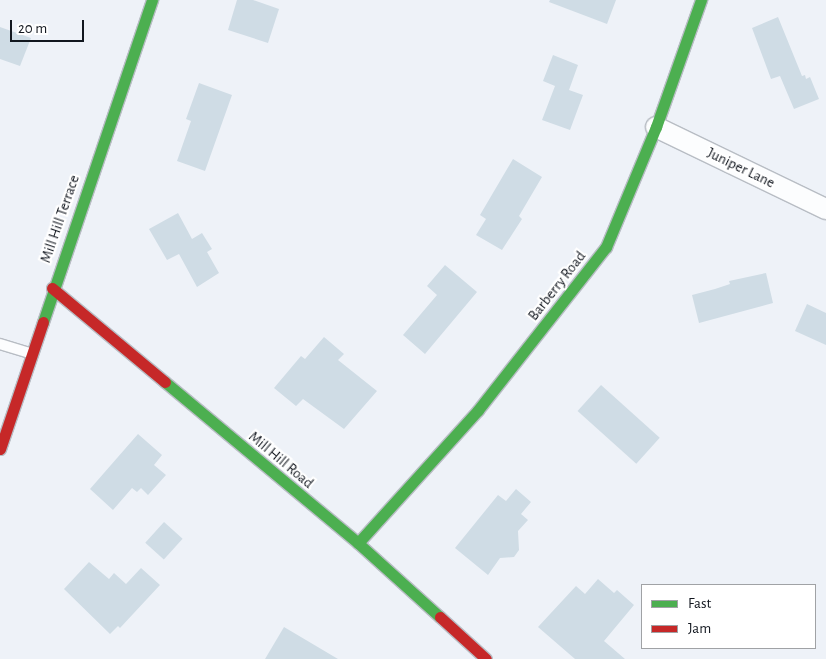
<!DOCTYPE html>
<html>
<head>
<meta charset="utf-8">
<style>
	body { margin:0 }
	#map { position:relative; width:826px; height:659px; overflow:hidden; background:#eef2f8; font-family:"Alegreya Sans",sans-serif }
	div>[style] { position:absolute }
	.building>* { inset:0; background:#cfdce5; transform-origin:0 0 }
	.roads { filter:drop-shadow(1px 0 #b8bdc4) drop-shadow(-1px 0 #b8bdc4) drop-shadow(0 1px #b8bdc4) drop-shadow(0 -1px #b8bdc4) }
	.lane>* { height:10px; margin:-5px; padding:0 5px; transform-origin:5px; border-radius:5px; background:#fcfdfe }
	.street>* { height:20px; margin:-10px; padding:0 10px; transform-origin:10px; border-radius:10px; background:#fcfdfe }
	.fast>* { height:11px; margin:-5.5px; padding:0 5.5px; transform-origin:5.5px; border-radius:5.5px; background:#4caf50 }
	.jam>* { height:11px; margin:-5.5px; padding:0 5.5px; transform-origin:5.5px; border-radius:5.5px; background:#c62828 }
	span { translate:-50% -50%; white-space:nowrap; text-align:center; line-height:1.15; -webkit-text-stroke:4.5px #fff; paint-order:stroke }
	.street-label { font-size:15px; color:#12171f }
	.legend { position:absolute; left:641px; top:584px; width:175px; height:65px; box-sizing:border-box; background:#fff; border:1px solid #a0a2a5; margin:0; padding:6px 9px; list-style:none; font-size:15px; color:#12171f }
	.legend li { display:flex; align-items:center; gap:10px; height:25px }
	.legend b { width:25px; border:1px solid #a0a2a5 }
	.scale { position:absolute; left:10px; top:20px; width:74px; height:22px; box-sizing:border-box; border:2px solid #12171f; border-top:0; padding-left:6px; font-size:15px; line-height:18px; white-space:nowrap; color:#12171f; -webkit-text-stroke:4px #fff; paint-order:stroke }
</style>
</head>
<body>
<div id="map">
	<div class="building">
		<div style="clip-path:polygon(237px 0,253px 0,279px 9px,268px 43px,228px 30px)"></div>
		<div style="clip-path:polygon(550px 0,616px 0,607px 24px,549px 2px)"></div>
		<div style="clip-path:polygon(778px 17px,802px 76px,805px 75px,806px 79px,810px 77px,819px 99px,794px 109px,780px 76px,771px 79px,752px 28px)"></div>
		<div style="clip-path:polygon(0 27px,31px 38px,20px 66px,0 59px)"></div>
		<div style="clip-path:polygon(553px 55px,578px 65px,569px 90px,583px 95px,570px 130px,542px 120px,555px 86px,543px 81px)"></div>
		<div style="clip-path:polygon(199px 83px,232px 95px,205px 171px,177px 161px,191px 121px,186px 119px)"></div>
		<div style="clip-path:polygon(513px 159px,542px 177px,519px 216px,522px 219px,502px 250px,476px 235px,486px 219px,480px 215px)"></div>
		<div style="clip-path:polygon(178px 213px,192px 239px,202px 233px,212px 249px,207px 252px,219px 273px,197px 287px,179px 254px,167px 260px,149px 229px)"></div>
		<div style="clip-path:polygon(445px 265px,477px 292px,425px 354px,403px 335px,437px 295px,427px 286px)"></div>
		<div style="clip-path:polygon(766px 273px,773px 303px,699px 323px,692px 295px,715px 289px,730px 284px,729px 281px)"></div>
		<div style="clip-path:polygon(807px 304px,826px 313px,826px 345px,795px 331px)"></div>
		<div style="clip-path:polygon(324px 337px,344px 354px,338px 360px,377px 391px,344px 429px,303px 399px,296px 406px,274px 388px,301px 356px,305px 359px)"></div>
		<div style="left:601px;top:385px;width:79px;height:35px;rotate:42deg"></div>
		<div style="clip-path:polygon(138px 434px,162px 455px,154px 465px,166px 475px,148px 495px,141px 488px,137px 492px,132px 488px,113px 510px,90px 489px)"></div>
		<div style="clip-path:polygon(516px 489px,531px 502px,521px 514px,528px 520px,518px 531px,519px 550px,514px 557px,500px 558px,488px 575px,455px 548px,498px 495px,506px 501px)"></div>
		<div style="left:164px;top:522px;width:25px;height:28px;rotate:42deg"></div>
		<div style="clip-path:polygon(89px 562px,109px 579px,114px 573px,126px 584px,141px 568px,160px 585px,120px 628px,118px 626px,110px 634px,64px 589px)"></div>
		<div style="clip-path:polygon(598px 579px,614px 593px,617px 590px,634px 605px,604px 641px,625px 659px,575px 659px,538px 627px,576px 586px,585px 594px)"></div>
		<div style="clip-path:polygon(284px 627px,338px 659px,265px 659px)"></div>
	</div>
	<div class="roads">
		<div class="lane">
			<div style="left:0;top:344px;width:31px;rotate:17deg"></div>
		</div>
		<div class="street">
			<div style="left:656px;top:127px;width:189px;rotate:25.8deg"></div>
		</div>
		<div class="fast">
			<div style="left:43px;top:322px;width:340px;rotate:-71.3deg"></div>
			<div style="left:165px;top:382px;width:251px;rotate:39.8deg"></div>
			<div style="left:358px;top:543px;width:110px;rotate:42.1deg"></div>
			<div style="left:358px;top:543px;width:179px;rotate:-47.9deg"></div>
			<div style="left:478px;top:410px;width:207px;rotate:-51.9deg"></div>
			<div style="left:606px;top:247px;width:130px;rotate:-67.4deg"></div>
			<div style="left:656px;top:127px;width:135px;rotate:-70.5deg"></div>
		</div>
		<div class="jam">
			<div style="left:52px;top:288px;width:147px;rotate:39.8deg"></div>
			<div style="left:0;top:449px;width:134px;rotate:-71.3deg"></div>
			<div style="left:440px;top:617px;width:62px;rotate:42.4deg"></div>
		</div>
	</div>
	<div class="street-label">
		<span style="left:741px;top:168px;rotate:26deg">Juniper Lane</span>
		<span style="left:60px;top:219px;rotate:-71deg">Mill Hill Terrace</span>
		<span style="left:557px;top:286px;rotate:-52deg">Barberry Road</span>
		<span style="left:281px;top:460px;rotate:40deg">Mill Hill Road</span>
	</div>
	<ul class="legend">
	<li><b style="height:6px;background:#4caf50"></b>Fast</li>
	<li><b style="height:6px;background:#c62828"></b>Jam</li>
	</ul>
	<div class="scale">20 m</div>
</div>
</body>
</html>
